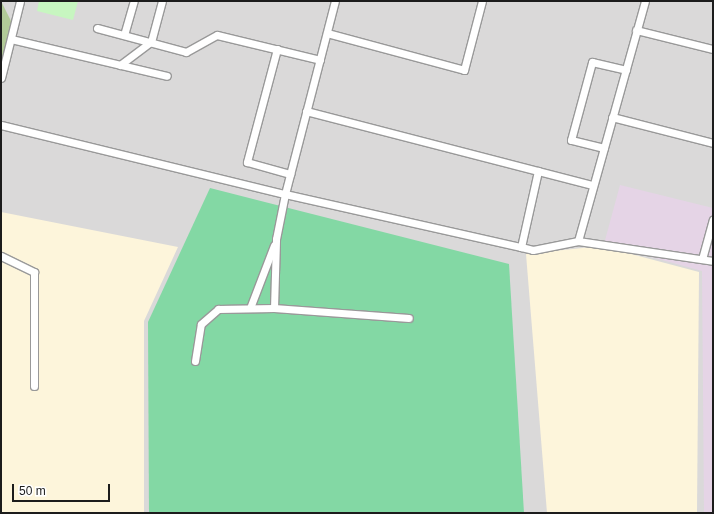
<!DOCTYPE html>
<html>
<head>
<meta charset="utf-8">
<style>
	body { margin:0 }
	#map { position:relative; width:714px; height:514px; overflow:hidden; background:#ede7e2; font-family:Arial,sans-serif }
	div>[style] { position:absolute }
	.residential>* { inset:0; background:#dad9d9; transform-origin:0 0 }
	.industrial>* { inset:0; background:#e5d4e6 }
	.education>* { inset:0; background:#fdf5db }
	.forest>* { inset:0; background:#b2ca98 }
	.park>* { inset:0; background:#c7f6c0 }
	.pitch>* { inset:0; background:#83d8a4 }
	.roads { filter:drop-shadow(1px 0 #999) drop-shadow(-1px 0 #999) drop-shadow(0 1px #999) drop-shadow(0 -1px #999) }
	.lane>* { height:7px; margin:-3.5px; padding:0 3.5px; transform-origin:3.5px; border-radius:3.5px; background:#fff }
	span { translate:-50% -50%; white-space:nowrap; text-align:center; line-height:1.15; -webkit-text-stroke:3.5px #fff; paint-order:stroke }
	.frame { position:absolute; inset:0; border:2px solid #1c1c1c; pointer-events:none }
	.scale { position:absolute; left:12px; top:484px; width:98px; height:18px; box-sizing:border-box; border:2px solid #1c1c1c; border-top:0; padding-left:5px; font-size:12px; line-height:14px; white-space:nowrap; color:#1c1c1c; -webkit-text-stroke:3px #fff; paint-order:stroke }
</style>
</head>
<body>
<div id="map">
	<div class="residential">
		<div style="left:1px;top:1px;width:712px;height:512px"></div>
	</div>
	<div class="industrial">
		<div style="clip-path:polygon(620px 185px,713px 208px,713px 513px,704px 513px,702px 271px,604px 244px)"></div>
	</div>
	<div class="education">
		<div style="clip-path:polygon(1px 212px,178px 247px,144px 321px,144px 513px,1px 513px)"></div>
		<div style="clip-path:polygon(601px 246px,699px 272px,697px 513px,547px 513px,526px 254px)"></div>
	</div>
	<div class="forest">
		<div style="clip-path:polygon(1px 1px,14px 27px,1px 78px)"></div>
	</div>
	<div class="park">
		<div style="clip-path:polygon(39px 1px,78px 1px,73px 20px,37px 11px)"></div>
	</div>
	<div class="pitch">
		<div style="clip-path:polygon(210px 188px,509px 264px,524px 513px,149px 513px,148px 322px)"></div>
	</div>
	<div class="roads">
		<div class="lane">
			<div style="left:97px;top:28px;width:92px;rotate:15.1deg"></div>
			<div style="left:186px;top:52px;width:35px;rotate:-29deg"></div>
			<div style="left:217px;top:35px;width:106px;rotate:13.6deg"></div>
			<div style="left:636px;top:30px;width:79px;rotate:13.9deg"></div>
			<div style="left:327px;top:33px;width:142px;rotate:15.1deg"></div>
			<div style="left:464px;top:70px;width:71px;rotate:-75.4deg"></div>
			<div style="left:124px;top:35px;width:35px;rotate:-74deg"></div>
			<div style="left:11px;top:39px;width:160px;rotate:13.3deg"></div>
			<div style="left:277px;top:49px;width:117px;rotate:104.9deg"></div>
			<div style="left:247px;top:162px;width:45px;rotate:15.6deg"></div>
			<div style="left:120px;top:65px;width:39px;rotate:-37deg"></div>
			<div style="left:151px;top:42px;width:42px;rotate:-75deg"></div>
			<div style="left:1px;top:78px;width:79px;rotate:-76.1deg"></div>
			<div style="left:306px;top:111px;width:296px;rotate:14.5deg"></div>
			<div style="left:612px;top:117px;width:104px;rotate:14.4deg"></div>
			<div style="left:1px;top:125px;width:292px;rotate:13.7deg"></div>
			<div style="left:285px;top:194px;width:242px;rotate:12.7deg"></div>
			<div style="left:521px;top:247px;width:78px;rotate:-77.4deg"></div>
			<div style="left:604px;top:148px;width:34px;rotate:-166deg"></div>
			<div style="left:571px;top:140px;width:81px;rotate:-74.9deg"></div>
			<div style="left:592px;top:62px;width:35px;rotate:13deg"></div>
			<div style="left:578px;top:241px;width:249px;rotate:-74.4deg"></div>
			<div style="left:521px;top:247px;width:12px;rotate:14deg"></div>
			<div style="left:533px;top:250px;width:46px;rotate:-11.3deg"></div>
			<div style="left:578px;top:241px;width:136px;rotate:8.4deg"></div>
			<div style="left:1px;top:256px;width:37px;rotate:26deg"></div>
			<div style="left:34px;top:272px;width:114px;rotate:90deg"></div>
			<div style="left:702px;top:259px;width:41px;rotate:-74.6deg"></div>
			<div style="left:250px;top:308px;width:67px;rotate:-69.1deg"></div>
			<div style="left:274px;top:308px;width:135px;rotate:4.2deg"></div>
			<div style="left:195px;top:361px;width:37px;rotate:-81deg"></div>
			<div style="left:201px;top:324px;width:23px;rotate:-41deg"></div>
			<div style="left:218px;top:309px;width:56px;rotate:-1deg"></div>
			<div style="left:274px;top:308px;width:69px;rotate:-88.3deg"></div>
			<div style="left:276px;top:239px;width:46px;rotate:-78.7deg"></div>
			<div style="left:285px;top:194px;width:199px;rotate:-75.5deg"></div>
		</div>
	</div>
	<div class="frame"></div>
	<div class="scale">50 m</div>
</div>
</body>
</html>
